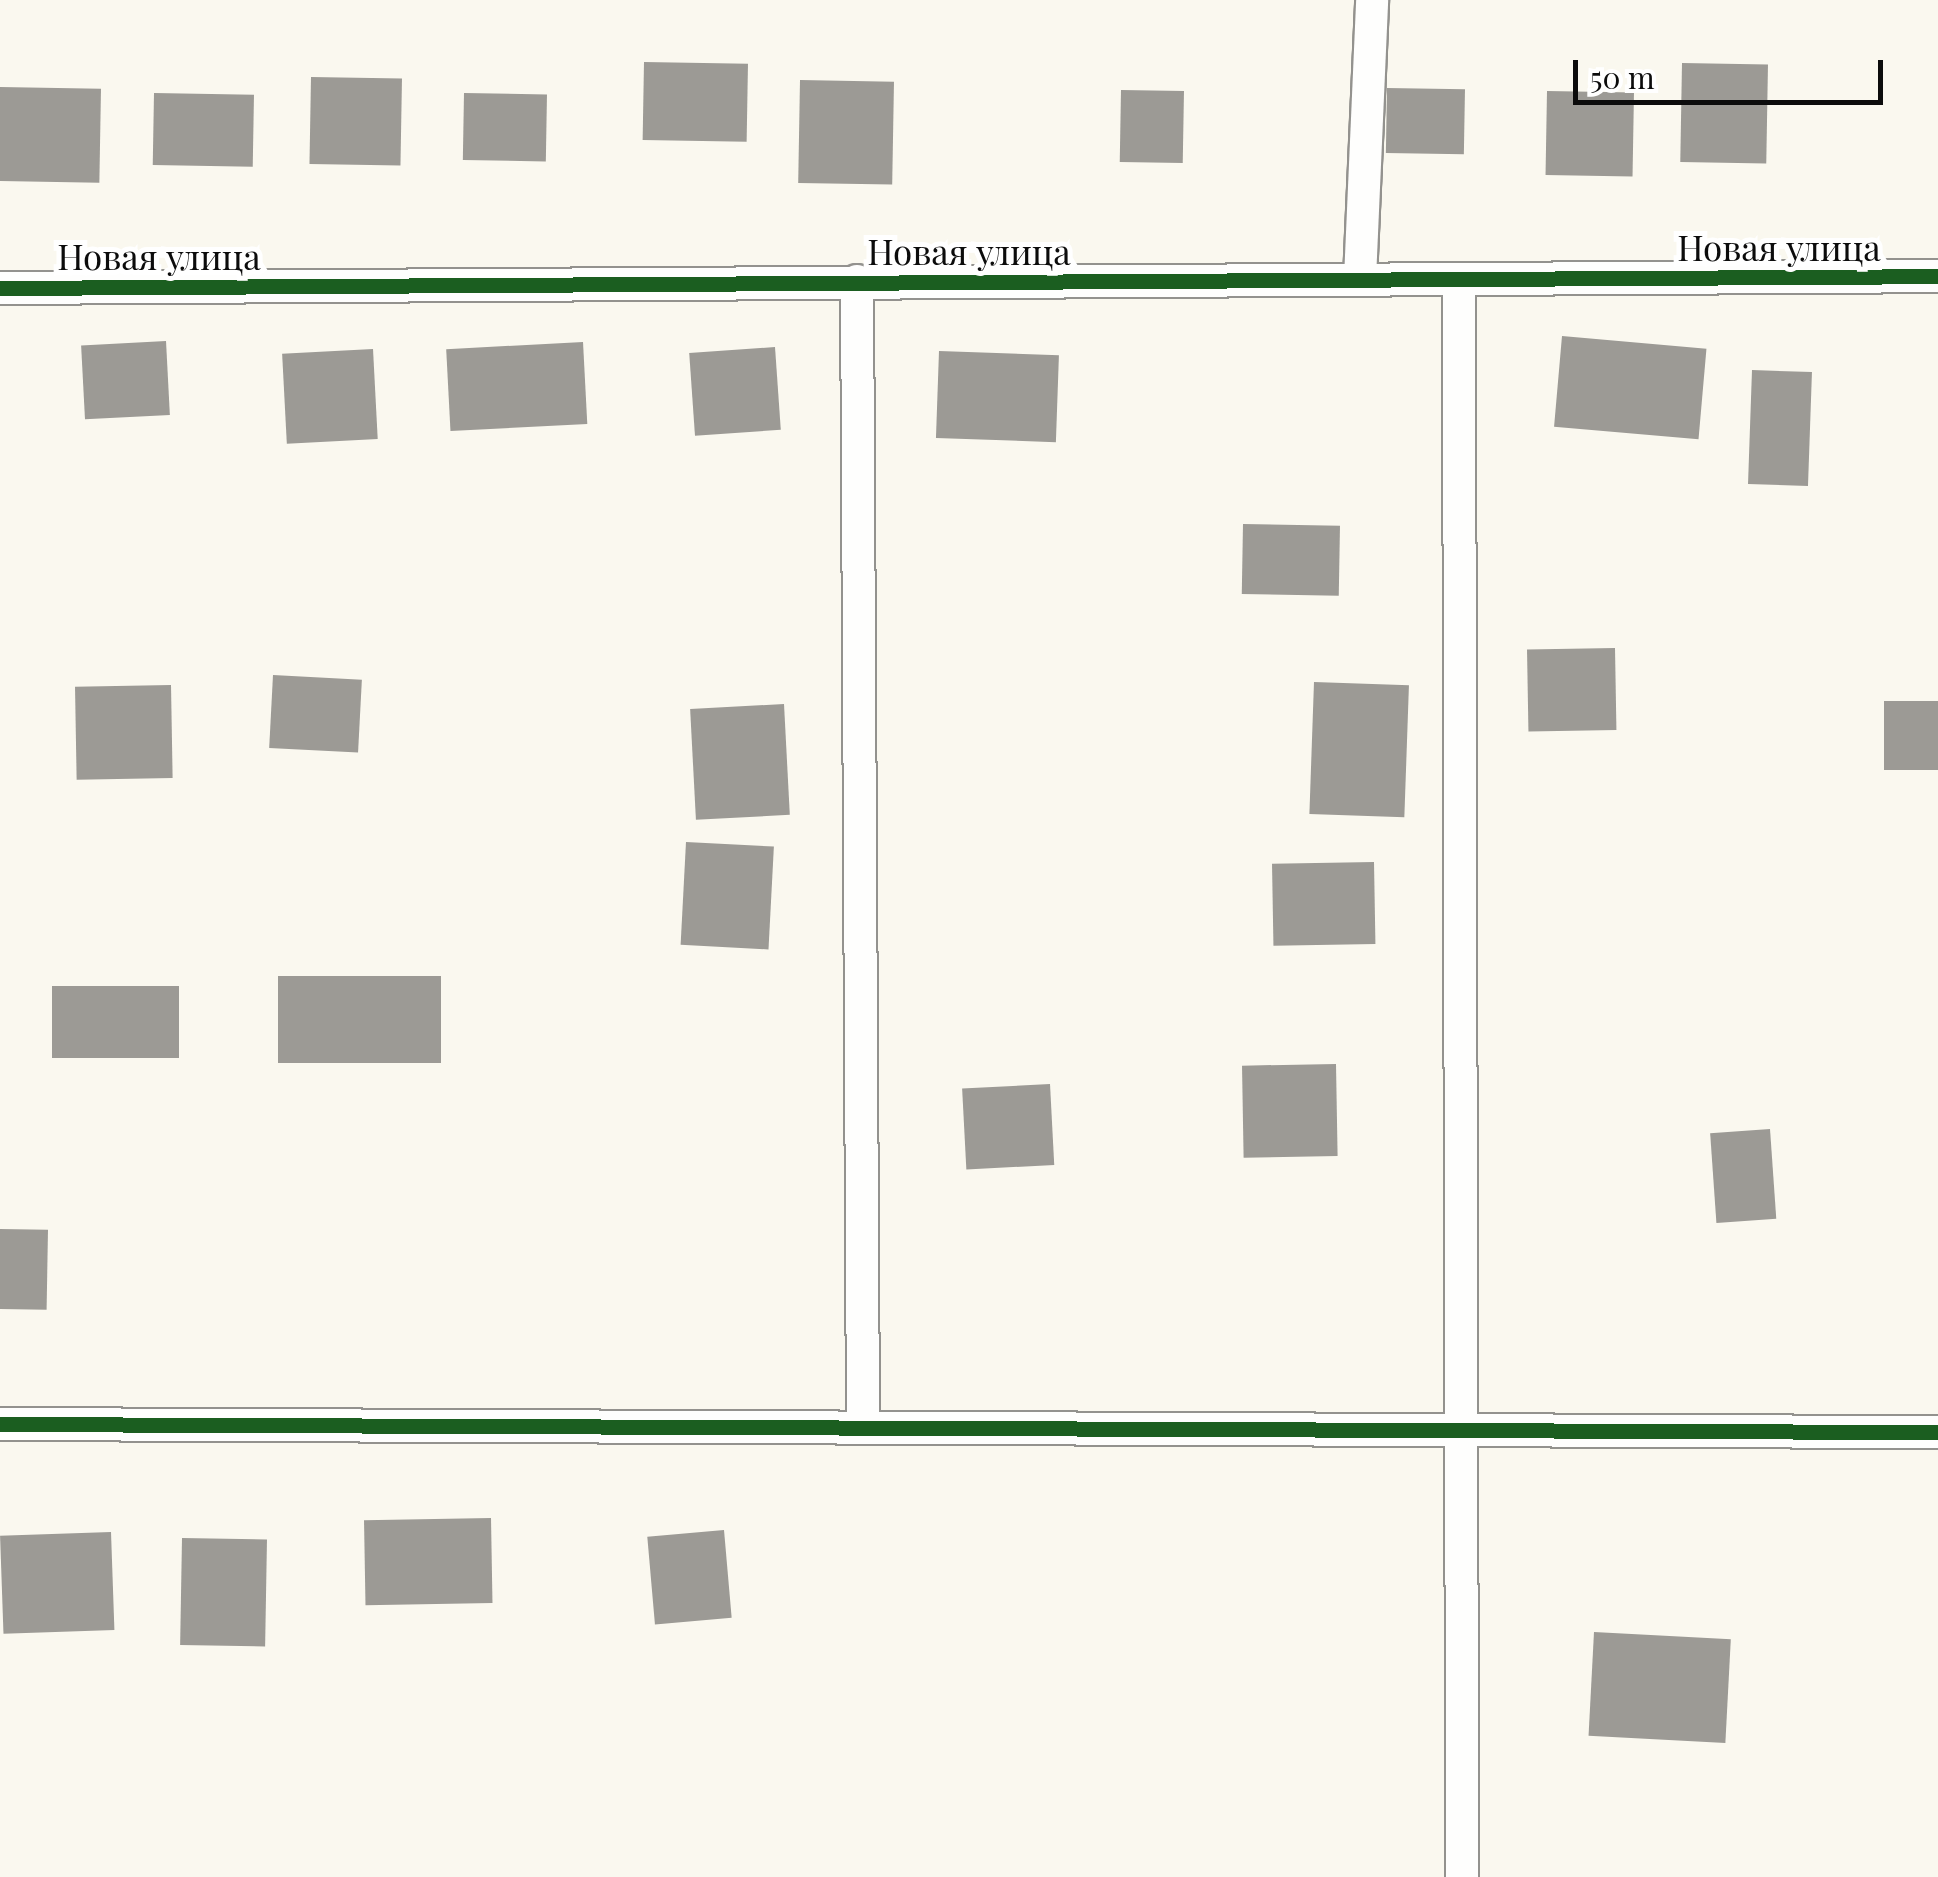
<!DOCTYPE html>
<html>
<head>
<meta charset="utf-8">
<style>
	body { margin:0 }
	#map { position:relative; width:1938px; height:1877px; overflow:hidden; background:#faf8ef; font-family:"Playfair Display",serif }
	div>[style] { position:absolute }
	.building>* { inset:0; background:#9c9a95; transform-origin:0 0 }
	.roads { filter:drop-shadow(2px 0 #93928e) drop-shadow(-2px 0 #93928e) drop-shadow(0 2px #93928e) drop-shadow(0 -2px #93928e) }
	.minor>* { height:32px; margin:-16px; padding:0 16px; transform-origin:16px; border-radius:16px; background:#fefefd }
	.cycleway>* { height:15px; margin:-7.5px; padding:0 7.5px; transform-origin:7.5px; border-radius:7.5px; background:#1b5e20 }
	span { translate:-50% -50%; white-space:nowrap; text-align:center; line-height:1.15; -webkit-text-stroke:10px #fff; paint-order:stroke }
	.street-label { font-size:35px; color:#0c0c0c }
	.scale { position:absolute; left:1573px; top:60px; width:310px; height:45px; box-sizing:border-box; border:5px solid #0c0c0c; border-top:0; padding-left:12px; font-size:30px; line-height:35px; white-space:nowrap; color:#0c0c0c; -webkit-text-stroke:8px #fff; paint-order:stroke }
</style>
</head>
<body>
<div id="map">
	<div class="building">
		<div style="left:644px;top:62px;width:104px;height:78px;rotate:1deg"></div>
		<div style="left:1682px;top:63px;width:86px;height:99px;rotate:1deg"></div>
		<div style="left:311px;top:77px;width:91px;height:87px;rotate:1deg"></div>
		<div style="left:800px;top:80px;width:94px;height:103px;rotate:1deg"></div>
		<div style="left:0;top:87px;width:101px;height:94px;rotate:1deg"></div>
		<div style="left:1387px;top:88px;width:78px;height:65px;rotate:1deg"></div>
		<div style="left:1121px;top:90px;width:63px;height:72px;rotate:1deg"></div>
		<div style="left:1547px;top:91px;width:87px;height:84px;rotate:1deg"></div>
		<div style="left:154px;top:93px;width:100px;height:72px;rotate:1deg"></div>
		<div style="left:464px;top:93px;width:83px;height:67px;rotate:1deg"></div>
		<div style="left:1562px;top:336px;width:145px;height:91px;rotate:5deg"></div>
		<div style="left:166px;top:341px;width:74px;height:85px;rotate:87deg"></div>
		<div style="left:583px;top:342px;width:82px;height:137px;rotate:87deg"></div>
		<div style="left:775px;top:347px;width:83px;height:86px;rotate:86deg"></div>
		<div style="left:373px;top:349px;width:90px;height:91px;rotate:87deg"></div>
		<div style="left:939px;top:351px;width:120px;height:87px;rotate:2deg"></div>
		<div style="left:1752px;top:370px;width:60px;height:114px;rotate:2deg"></div>
		<div style="left:1243px;top:524px;width:97px;height:70px;rotate:1deg"></div>
		<div style="left:1615px;top:648px;width:82px;height:88px;rotate:89deg"></div>
		<div style="left:273px;top:675px;width:89px;height:73px;rotate:3deg"></div>
		<div style="left:1314px;top:682px;width:95px;height:132px;rotate:2deg"></div>
		<div style="left:171px;top:685px;width:93px;height:96px;rotate:89deg"></div>
		<div style="left:1938px;top:701px;width:69px;height:54px;rotate:90deg"></div>
		<div style="left:784px;top:704px;width:111px;height:94px;rotate:87deg"></div>
		<div style="left:686px;top:842px;width:88px;height:103px;rotate:3deg"></div>
		<div style="left:1374px;top:862px;width:82px;height:102px;rotate:89deg"></div>
		<div style="left:441px;top:976px;width:87px;height:163px;rotate:90deg"></div>
		<div style="left:52px;top:986px;width:127px;height:72px"></div>
		<div style="left:1336px;top:1064px;width:92px;height:94px;rotate:89deg"></div>
		<div style="left:1050px;top:1084px;width:81px;height:88px;rotate:87deg"></div>
		<div style="left:1770px;top:1129px;width:90px;height:60px;rotate:86deg"></div>
		<div style="left:0;top:1229px;width:48px;height:80px;rotate:1deg"></div>
		<div style="left:491px;top:1518px;width:85px;height:127px;rotate:89deg"></div>
		<div style="left:724px;top:1530px;width:88px;height:77px;rotate:85deg"></div>
		<div style="left:111px;top:1532px;width:98px;height:111px;rotate:88deg"></div>
		<div style="left:182px;top:1538px;width:85px;height:107px;rotate:1deg"></div>
		<div style="left:1594px;top:1632px;width:137px;height:104px;rotate:3deg"></div>
	</div>
	<div class="roads">
		<div class="minor">
			<div style="left:1360px;top:279px;width:279px;rotate:-87.5deg"></div>
			<div style="left:1459px;top:279px;width:1598px;rotate:89.89deg"></div>
			<div style="left:857px;top:281px;width:1147px;rotate:89.7deg"></div>
			<div style="left:0;top:288px;width:1938px;rotate:-0.35deg"></div>
			<div style="left:0;top:1424px;width:1938px;rotate:0.24deg"></div>
		</div>
	</div>
	<div class="cycleway">
		<div style="left:0;top:288px;width:1938px;rotate:-0.35deg"></div>
		<div style="left:0;top:1424px;width:1938px;rotate:0.24deg"></div>
	</div>
	<div class="street-label">
		<span style="left:1779px;top:247px">Новая улица</span>
		<span style="left:969px;top:251px">Новая улица</span>
		<span style="left:159px;top:256px">Новая улица</span>
	</div>
	<div class="scale">50 m</div>
</div>
</body>
</html>
